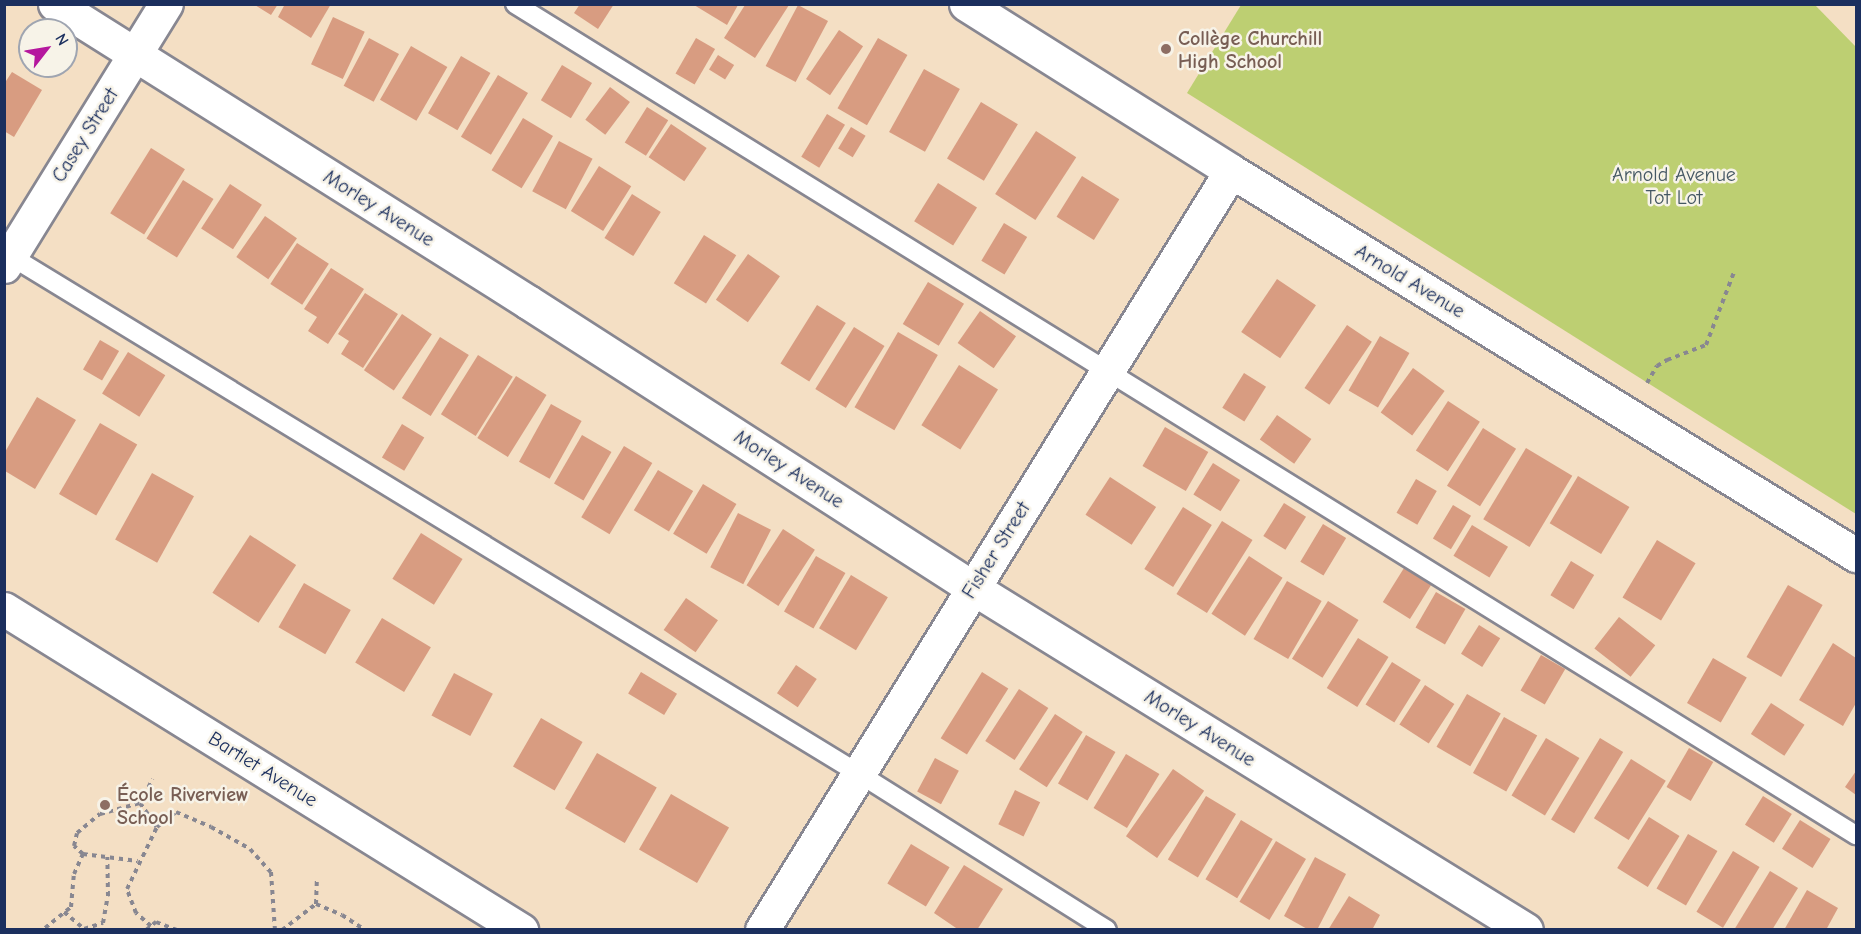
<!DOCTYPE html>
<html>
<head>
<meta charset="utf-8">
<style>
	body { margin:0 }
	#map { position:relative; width:1861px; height:934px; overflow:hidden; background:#f4dfc4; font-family:"Comic Neue",sans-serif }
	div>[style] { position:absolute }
	.green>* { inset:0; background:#bdcf72 }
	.building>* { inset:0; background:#d89c81; transform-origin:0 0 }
	.path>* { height:4px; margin-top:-2px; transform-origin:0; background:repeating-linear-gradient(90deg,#888791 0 4.5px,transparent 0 9px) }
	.roads { filter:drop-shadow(2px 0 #888791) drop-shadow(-2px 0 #888791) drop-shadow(0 2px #888791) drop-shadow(0 -2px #888791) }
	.lane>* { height:18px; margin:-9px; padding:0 9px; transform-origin:9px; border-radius:9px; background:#fff }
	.street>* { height:33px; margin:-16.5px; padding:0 16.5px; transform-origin:16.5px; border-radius:16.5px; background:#fff }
	.dots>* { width:16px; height:16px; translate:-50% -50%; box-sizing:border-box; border:3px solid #f7f3e8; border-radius:50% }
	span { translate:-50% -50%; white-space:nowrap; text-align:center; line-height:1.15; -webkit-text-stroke:5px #f7f3e8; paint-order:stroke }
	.education-label { font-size:20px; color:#785e54; font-weight:700 }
	.left { translate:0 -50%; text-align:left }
	.street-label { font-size:20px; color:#1b2f5e }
	.park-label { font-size:20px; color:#445763 }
	.frame { position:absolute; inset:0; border:6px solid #1b2f5e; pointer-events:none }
	.north { position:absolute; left:18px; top:18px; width:60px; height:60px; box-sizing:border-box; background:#f7f3e8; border:2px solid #9fa5b1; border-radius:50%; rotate:59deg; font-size:16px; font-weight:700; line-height:24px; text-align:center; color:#1b2f5e }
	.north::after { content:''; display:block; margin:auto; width:21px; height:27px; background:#b5179e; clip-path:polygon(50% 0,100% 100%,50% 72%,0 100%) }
</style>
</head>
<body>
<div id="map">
	<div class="green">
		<div style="clip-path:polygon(1241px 5px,1815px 5px,1856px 47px,1856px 514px,1187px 93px)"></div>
	</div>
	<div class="building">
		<div style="clip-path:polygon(253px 4px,278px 4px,271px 15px)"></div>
		<div style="clip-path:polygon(285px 4px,331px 4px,311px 38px,278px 17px)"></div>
		<div style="clip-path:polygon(580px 4px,614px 4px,598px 29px,574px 13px)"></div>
		<div style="clip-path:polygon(694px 5px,738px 5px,727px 25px)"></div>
		<div style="clip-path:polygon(745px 5px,789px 5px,755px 58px,724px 38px)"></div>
		<div style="left:798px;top:5px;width:34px;height:69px;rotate:28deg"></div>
		<div style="left:333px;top:17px;width:35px;height:52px;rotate:25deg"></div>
		<div style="left:839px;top:30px;width:29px;height:59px;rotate:34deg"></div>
		<div style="left:369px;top:38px;width:34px;height:54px;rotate:28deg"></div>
		<div style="left:696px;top:38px;width:22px;height:41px;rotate:30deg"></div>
		<div style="left:878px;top:38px;width:34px;height:81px;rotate:30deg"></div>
		<div style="left:411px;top:46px;width:42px;height:62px;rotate:30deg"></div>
		<div style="left:718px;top:55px;width:19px;height:17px;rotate:32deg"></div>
		<div style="left:461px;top:56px;width:34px;height:66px;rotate:30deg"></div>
		<div style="left:562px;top:65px;width:35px;height:41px;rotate:31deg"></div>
		<div style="left:924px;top:69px;width:41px;height:72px;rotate:29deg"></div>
		<div style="clip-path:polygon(12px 72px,42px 90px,14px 137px,4px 131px,4px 84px)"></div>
		<div style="left:498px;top:75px;width:35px;height:72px;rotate:31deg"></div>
		<div style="left:610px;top:87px;width:25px;height:41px;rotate:37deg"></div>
		<div style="left:981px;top:102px;width:43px;height:66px;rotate:31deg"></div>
		<div style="left:647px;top:107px;width:25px;height:42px;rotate:32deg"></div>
		<div style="left:827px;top:114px;width:21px;height:50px;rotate:31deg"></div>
		<div style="left:523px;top:118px;width:35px;height:61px;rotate:31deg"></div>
		<div style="left:671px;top:124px;width:43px;height:40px;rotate:34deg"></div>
		<div style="left:851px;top:127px;width:17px;height:25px;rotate:31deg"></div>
		<div style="left:1036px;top:131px;width:48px;height:75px;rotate:33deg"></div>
		<div style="left:559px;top:141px;width:38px;height:57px;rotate:28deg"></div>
		<div style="left:151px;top:148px;width:40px;height:77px;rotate:32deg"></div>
		<div style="left:599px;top:166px;width:38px;height:53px;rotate:32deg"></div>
		<div style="left:1082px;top:176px;width:44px;height:48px;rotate:32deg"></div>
		<div style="left:183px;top:180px;width:36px;height:69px;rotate:32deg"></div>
		<div style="left:938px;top:183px;width:46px;height:45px;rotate:32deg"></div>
		<div style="left:230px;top:184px;width:38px;height:53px;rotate:33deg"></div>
		<div style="left:632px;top:194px;width:34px;height:52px;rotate:32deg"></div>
		<div style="left:265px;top:216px;width:39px;height:50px;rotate:35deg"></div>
		<div style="left:1004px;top:223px;width:27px;height:44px;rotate:31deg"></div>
		<div style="left:704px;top:235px;width:38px;height:57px;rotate:32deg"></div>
		<div style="left:297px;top:243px;width:38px;height:49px;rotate:33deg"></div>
		<div style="left:748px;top:254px;width:39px;height:56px;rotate:35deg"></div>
		<div style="clip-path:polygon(331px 268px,364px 289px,328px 344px,308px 331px,317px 317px,304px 309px)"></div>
		<div style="left:1277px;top:279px;width:47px;height:64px;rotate:34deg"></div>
		<div style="left:928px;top:282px;width:42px;height:49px;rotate:31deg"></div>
		<div style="clip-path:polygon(365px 293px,398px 314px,363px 368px,341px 354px,349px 341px,338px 334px)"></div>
		<div style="left:817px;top:305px;width:34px;height:69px;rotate:32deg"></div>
		<div style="left:980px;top:311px;width:44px;height:39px;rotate:35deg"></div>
		<div style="left:402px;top:314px;width:36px;height:68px;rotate:34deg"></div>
		<div style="left:1347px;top:325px;width:30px;height:76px;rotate:34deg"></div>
		<div style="left:854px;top:327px;width:36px;height:73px;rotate:32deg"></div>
		<div style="left:898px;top:332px;width:46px;height:87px;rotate:30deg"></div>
		<div style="left:1380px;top:336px;width:34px;height:63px;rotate:30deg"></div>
		<div style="left:440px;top:337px;width:34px;height:72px;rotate:32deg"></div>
		<div style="left:100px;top:340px;width:22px;height:34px;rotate:30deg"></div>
		<div style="left:128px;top:352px;width:44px;height:49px;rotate:32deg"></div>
		<div style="left:478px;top:355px;width:41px;height:70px;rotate:32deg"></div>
		<div style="left:959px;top:365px;width:46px;height:71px;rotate:32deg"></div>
		<div style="left:1413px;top:368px;width:39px;height:55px;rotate:36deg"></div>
		<div style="left:1244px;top:373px;width:26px;height:41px;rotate:32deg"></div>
		<div style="left:516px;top:376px;width:36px;height:73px;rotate:32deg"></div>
		<div style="clip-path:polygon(37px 397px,76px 420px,35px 489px,5px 471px,5px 452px)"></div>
		<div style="left:1448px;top:401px;width:38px;height:59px;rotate:33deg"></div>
		<div style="left:551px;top:404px;width:35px;height:66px;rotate:29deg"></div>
		<div style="left:1277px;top:415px;width:42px;height:30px;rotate:35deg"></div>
		<div style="left:100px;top:423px;width:43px;height:82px;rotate:30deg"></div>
		<div style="left:402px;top:424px;width:26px;height:39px;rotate:31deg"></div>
		<div style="left:1165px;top:427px;width:50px;height:45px;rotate:30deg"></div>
		<div style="left:1483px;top:428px;width:39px;height:68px;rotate:32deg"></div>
		<div style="left:582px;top:435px;width:34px;height:56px;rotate:30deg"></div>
		<div style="left:624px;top:446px;width:33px;height:83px;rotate:31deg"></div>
		<div style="left:1526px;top:448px;width:54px;height:83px;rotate:31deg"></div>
		<div style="left:1213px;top:463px;width:32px;height:37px;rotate:32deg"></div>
		<div style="left:658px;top:470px;width:41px;height:47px;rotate:31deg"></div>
		<div style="left:152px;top:473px;width:48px;height:76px;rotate:29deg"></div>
		<div style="left:1578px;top:476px;width:60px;height:55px;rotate:31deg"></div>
		<div style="left:1110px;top:477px;width:55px;height:45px;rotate:33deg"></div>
		<div style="left:1416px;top:479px;width:24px;height:39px;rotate:30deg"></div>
		<div style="left:703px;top:484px;width:39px;height:58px;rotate:31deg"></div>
		<div style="left:1284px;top:503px;width:26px;height:39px;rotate:32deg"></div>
		<div style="left:1453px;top:505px;width:21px;height:39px;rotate:31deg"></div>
		<div style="left:1183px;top:507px;width:34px;height:73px;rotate:32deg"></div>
		<div style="left:738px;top:513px;width:37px;height:61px;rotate:27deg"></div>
		<div style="left:1222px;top:521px;width:36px;height:86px;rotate:32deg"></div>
		<div style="left:1323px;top:524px;width:27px;height:44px;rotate:31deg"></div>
		<div style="left:1472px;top:525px;width:42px;height:36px;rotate:31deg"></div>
		<div style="left:783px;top:529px;width:38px;height:67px;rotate:33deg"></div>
		<div style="left:421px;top:533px;width:49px;height:54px;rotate:32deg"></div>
		<div style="left:250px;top:535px;width:55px;height:69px;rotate:33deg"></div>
		<div style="left:1657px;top:540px;width:45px;height:67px;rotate:31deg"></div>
		<div style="left:816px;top:556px;width:34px;height:64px;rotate:30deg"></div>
		<div style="left:1249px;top:556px;width:40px;height:69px;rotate:33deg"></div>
		<div style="left:1571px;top:561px;width:27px;height:40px;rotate:31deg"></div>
		<div style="left:1404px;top:568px;width:32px;height:40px;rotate:32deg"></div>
		<div style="left:851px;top:575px;width:43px;height:62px;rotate:31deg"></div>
		<div style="left:1287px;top:581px;width:40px;height:67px;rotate:30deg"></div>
		<div style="left:304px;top:583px;width:54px;height:51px;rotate:30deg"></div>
		<div style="left:1788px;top:585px;width:40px;height:83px;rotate:30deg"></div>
		<div style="left:1436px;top:592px;width:34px;height:41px;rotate:30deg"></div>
		<div style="left:686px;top:598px;width:39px;height:39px;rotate:35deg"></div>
		<div style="left:1328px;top:601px;width:36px;height:68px;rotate:32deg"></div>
		<div style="left:1619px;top:617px;width:46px;height:40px;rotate:38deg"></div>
		<div style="left:382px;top:618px;width:57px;height:52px;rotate:31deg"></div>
		<div style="left:1479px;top:625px;width:25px;height:34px;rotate:32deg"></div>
		<div style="left:1358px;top:638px;width:36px;height:59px;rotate:32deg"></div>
		<div style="clip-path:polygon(1833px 643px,1856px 658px,1856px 703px,1843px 726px,1799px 700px)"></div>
		<div style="left:1541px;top:655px;width:28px;height:41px;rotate:30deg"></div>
		<div style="left:1713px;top:658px;width:39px;height:52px;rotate:30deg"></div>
		<div style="left:1392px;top:662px;width:34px;height:50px;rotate:32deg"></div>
		<div style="left:796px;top:665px;width:25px;height:34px;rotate:34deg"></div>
		<div style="left:641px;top:672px;width:42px;height:25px;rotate:31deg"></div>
		<div style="left:982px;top:672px;width:31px;height:78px;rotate:32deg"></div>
		<div style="left:454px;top:673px;width:44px;height:48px;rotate:28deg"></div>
		<div style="left:1425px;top:685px;width:35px;height:47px;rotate:33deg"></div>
		<div style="left:1019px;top:689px;width:35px;height:62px;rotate:33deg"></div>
		<div style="left:1467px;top:694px;width:39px;height:61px;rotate:30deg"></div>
		<div style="left:1771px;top:703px;width:40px;height:37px;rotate:33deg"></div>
		<div style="left:1055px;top:714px;width:33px;height:66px;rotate:33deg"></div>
		<div style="left:1504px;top:717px;width:38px;height:64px;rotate:29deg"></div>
		<div style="left:541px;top:718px;width:48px;height:56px;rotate:30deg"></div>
		<div style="left:1086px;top:735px;width:34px;height:56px;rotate:30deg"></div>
		<div style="left:1546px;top:738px;width:39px;height:67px;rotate:31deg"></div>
		<div style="left:1600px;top:738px;width:27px;height:95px;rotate:31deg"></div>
		<div style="left:1689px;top:748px;width:28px;height:45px;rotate:30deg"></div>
		<div style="left:597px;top:753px;width:69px;height:64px;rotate:30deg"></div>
		<div style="left:1126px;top:754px;width:39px;height:63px;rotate:31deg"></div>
		<div style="left:935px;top:758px;width:27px;height:38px;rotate:28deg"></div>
		<div style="left:1631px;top:759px;width:41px;height:70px;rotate:32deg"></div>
		<div style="left:1173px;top:769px;width:38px;height:82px;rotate:35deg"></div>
		<div style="clip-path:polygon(1856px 771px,1856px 795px,1845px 787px)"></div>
		<div style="left:1015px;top:790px;width:28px;height:38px;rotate:26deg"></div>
		<div style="left:671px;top:794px;width:67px;height:64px;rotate:30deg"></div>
		<div style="left:1206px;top:796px;width:35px;height:74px;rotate:31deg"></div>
		<div style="left:1763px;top:796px;width:34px;height:34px;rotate:32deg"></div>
		<div style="left:1649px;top:817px;width:36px;height:60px;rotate:32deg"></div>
		<div style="left:1241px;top:820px;width:37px;height:69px;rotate:31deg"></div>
		<div style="left:1800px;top:820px;width:36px;height:34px;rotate:32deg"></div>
		<div style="left:1688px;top:834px;width:34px;height:63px;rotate:30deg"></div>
		<div style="left:1276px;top:841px;width:35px;height:71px;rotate:31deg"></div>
		<div style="left:911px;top:844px;width:45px;height:46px;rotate:31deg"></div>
		<div style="left:1733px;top:851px;width:31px;height:71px;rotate:31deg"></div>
		<div style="clip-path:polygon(1315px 857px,1346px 874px,1317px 930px,1309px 930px,1284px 916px)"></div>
		<div style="clip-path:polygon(964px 865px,1003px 889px,977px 930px,959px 930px,934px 913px)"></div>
		<div style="clip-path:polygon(1770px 871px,1798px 888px,1772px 930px,1734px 930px)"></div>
		<div style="clip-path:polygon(1807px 890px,1838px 908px,1826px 930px,1784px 930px)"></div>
		<div style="clip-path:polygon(1349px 896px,1380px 915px,1372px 930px,1328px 930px)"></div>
	</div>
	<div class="path">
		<div style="left:1647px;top:383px;width:20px;rotate:-60deg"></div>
		<div style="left:1657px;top:366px;width:12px;rotate:-31deg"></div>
		<div style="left:1667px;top:360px;width:42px;rotate:-21deg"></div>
		<div style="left:1706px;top:345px;width:78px;rotate:-69deg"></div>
		<div style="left:140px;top:803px;width:29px;rotate:55deg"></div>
		<div style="left:83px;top:854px;width:55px;rotate:7.3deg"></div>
		<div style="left:316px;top:904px;width:24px;rotate:-88deg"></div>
		<div style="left:64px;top:912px;width:26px;rotate:40deg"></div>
		<div style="left:84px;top:929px;width:20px;rotate:-18deg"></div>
		<div style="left:103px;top:923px;width:27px;rotate:-80deg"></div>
		<div style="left:108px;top:896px;width:39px;rotate:-91deg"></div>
		<div style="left:151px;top:926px;width:20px;rotate:-139deg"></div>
		<div style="left:136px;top:913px;width:26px;rotate:-111deg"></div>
		<div style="left:127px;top:889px;width:69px;rotate:-64.2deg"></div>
		<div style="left:157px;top:827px;width:24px;rotate:-38deg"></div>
		<div style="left:176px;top:812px;width:38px;rotate:23deg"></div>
		<div style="left:211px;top:827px;width:45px;rotate:29.4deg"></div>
		<div style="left:250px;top:849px;width:31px;rotate:48deg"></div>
		<div style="left:271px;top:872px;width:58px;rotate:86.1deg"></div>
		<div style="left:45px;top:928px;width:33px;rotate:-39deg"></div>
		<div style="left:71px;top:907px;width:33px;rotate:-85deg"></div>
		<div style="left:74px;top:874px;width:22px;rotate:-66deg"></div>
		<div style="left:83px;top:854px;width:12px;rotate:-138deg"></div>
		<div style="left:74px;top:846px;width:13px;rotate:-77deg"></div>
		<div style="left:77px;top:833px;width:30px;rotate:-40deg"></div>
		<div style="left:100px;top:814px;width:41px;rotate:-15.4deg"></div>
		<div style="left:140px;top:803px;width:27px;rotate:-62deg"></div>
		<div style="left:146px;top:930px;width:13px;rotate:-39deg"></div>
		<div style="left:156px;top:922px;width:22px;rotate:21deg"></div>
		<div style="left:282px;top:930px;width:43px;rotate:-37.4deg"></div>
		<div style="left:316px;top:904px;width:28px;rotate:23deg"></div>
		<div style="left:342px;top:915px;width:27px;rotate:33deg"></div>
	</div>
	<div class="roads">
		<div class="lane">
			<div style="left:515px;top:4px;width:1578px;rotate:31.79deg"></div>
			<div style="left:4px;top:252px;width:1000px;rotate:31.39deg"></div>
			<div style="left:858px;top:773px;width:294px;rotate:32.2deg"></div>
		</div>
		<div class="street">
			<div style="left:55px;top:4px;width:559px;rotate:32.21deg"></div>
			<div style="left:528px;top:302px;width:529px;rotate:32.73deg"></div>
			<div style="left:973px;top:588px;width:650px;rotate:31.73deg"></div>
			<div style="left:966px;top:4px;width:313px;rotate:32.2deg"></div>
			<div style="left:1231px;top:171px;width:734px;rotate:31.57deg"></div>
			<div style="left:4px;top:266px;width:308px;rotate:-58.3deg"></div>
			<div style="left:4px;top:609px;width:609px;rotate:31.84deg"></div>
			<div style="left:762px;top:930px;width:892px;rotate:-58.29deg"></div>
		</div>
	</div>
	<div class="dots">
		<div style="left:1166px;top:49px;background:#8d6e63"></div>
		<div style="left:105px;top:805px;background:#8d6e63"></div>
	</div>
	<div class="education-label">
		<span class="left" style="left:1178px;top:50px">Collège Churchill<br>High School</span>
		<span class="left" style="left:117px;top:806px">École Riverview<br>School</span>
	</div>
	<div class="street-label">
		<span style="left:85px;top:135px;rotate:-58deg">Casey Street</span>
		<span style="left:379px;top:208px;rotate:32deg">Morley Avenue</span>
		<span style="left:1410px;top:281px;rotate:31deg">Arnold Avenue</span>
		<span style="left:789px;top:469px;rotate:33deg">Morley Avenue</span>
		<span style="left:996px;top:550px;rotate:-58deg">Fisher Street</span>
		<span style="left:1200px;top:728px;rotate:32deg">Morley Avenue</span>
		<span style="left:263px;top:769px;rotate:32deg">Bartlet Avenue</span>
	</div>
	<div class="park-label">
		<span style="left:1674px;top:186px">Arnold Avenue<br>Tot Lot</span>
	</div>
	<div class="frame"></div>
	<div class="north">N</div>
</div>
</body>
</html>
